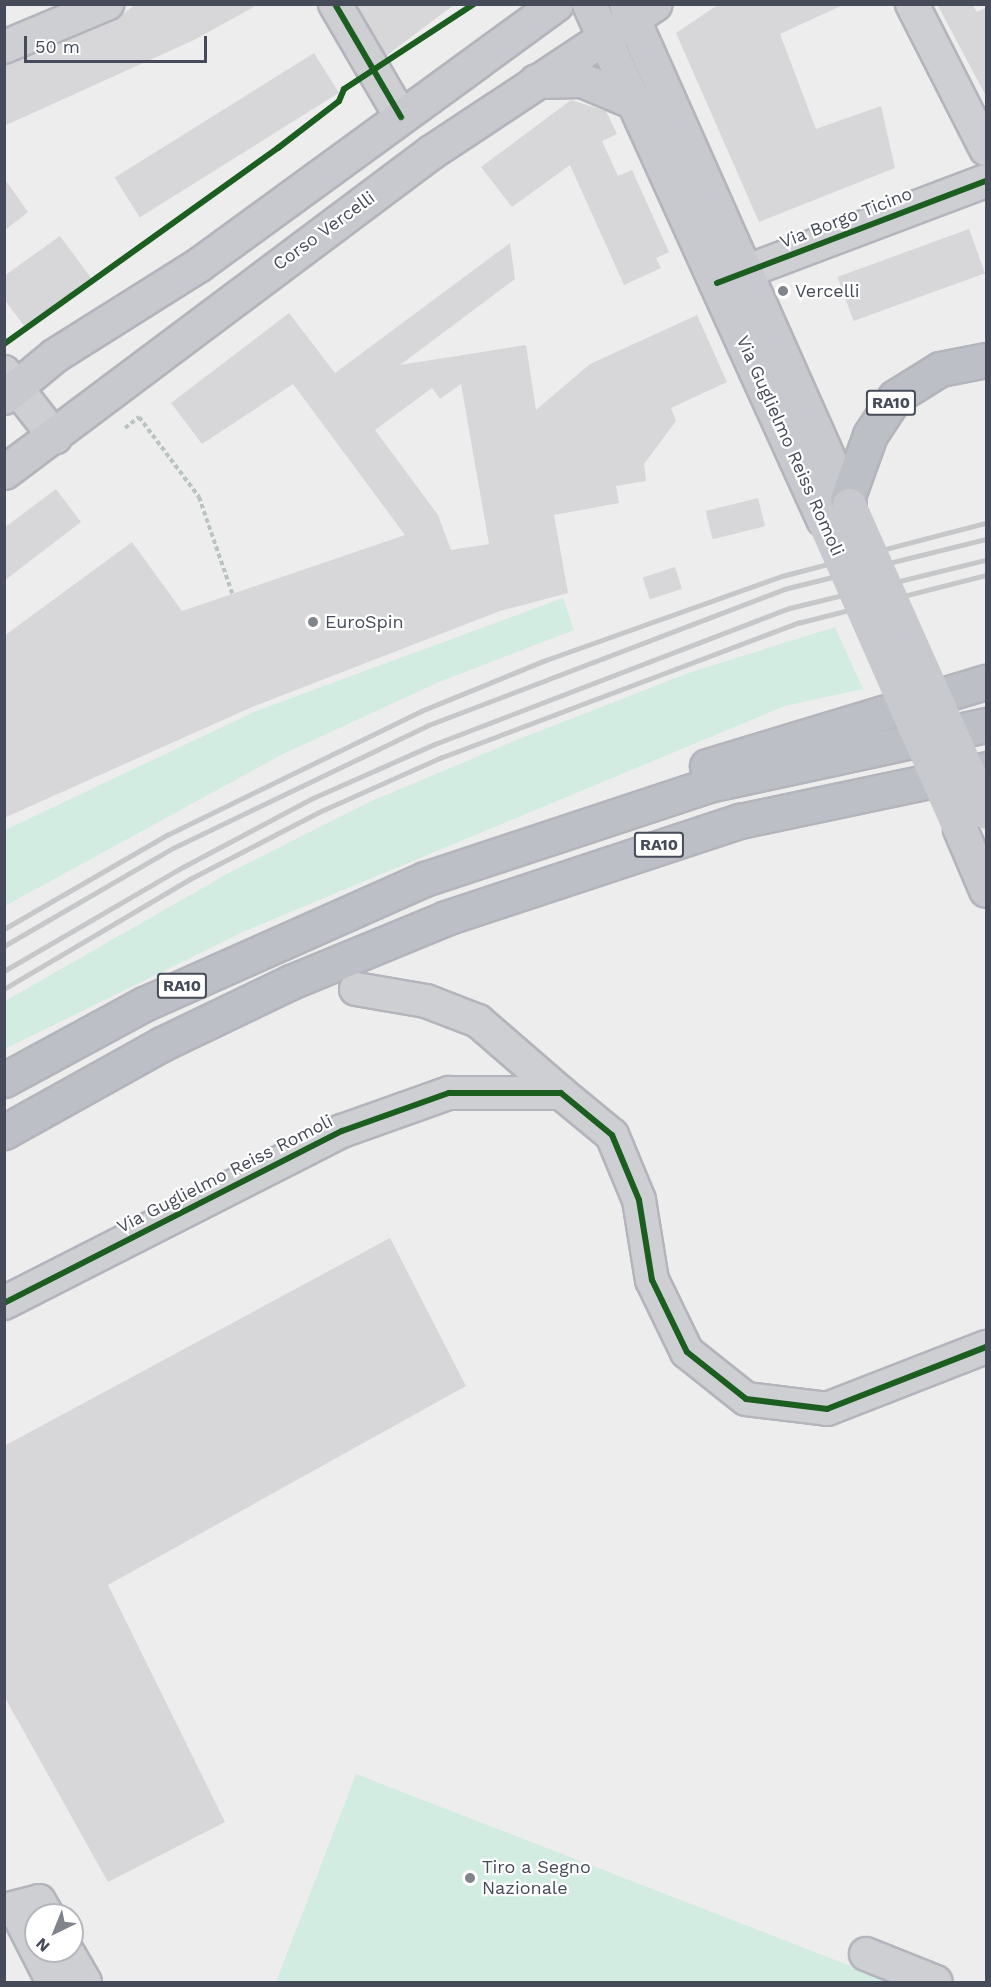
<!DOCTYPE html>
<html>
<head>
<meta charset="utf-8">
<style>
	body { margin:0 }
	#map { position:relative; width:991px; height:1987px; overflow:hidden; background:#eeeded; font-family:"Work Sans",sans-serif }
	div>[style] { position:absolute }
	.green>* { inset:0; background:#d2ece2 }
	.building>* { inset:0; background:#d7d6d9; transform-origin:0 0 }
	.path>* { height:4px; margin-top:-2px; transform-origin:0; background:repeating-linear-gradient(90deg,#b8c3c2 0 4.5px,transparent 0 7.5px) }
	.roads { filter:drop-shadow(2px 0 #b3b4bc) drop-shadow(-2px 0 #b3b4bc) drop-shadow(0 2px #b3b4bc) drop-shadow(0 -2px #b3b4bc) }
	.minor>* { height:32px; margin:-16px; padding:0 16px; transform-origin:16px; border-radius:16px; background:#cecfd3 }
	.major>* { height:33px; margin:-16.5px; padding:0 16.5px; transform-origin:16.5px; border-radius:16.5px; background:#c8c9ce }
	.highway>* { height:33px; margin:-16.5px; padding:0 16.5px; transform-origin:16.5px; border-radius:16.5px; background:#bdbfc6 }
	.rail>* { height:4.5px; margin:-2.25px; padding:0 2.25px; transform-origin:2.25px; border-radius:2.25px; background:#c6c7c9 }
	.major-bridge>* { height:33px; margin:-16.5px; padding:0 16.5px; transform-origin:16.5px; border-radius:16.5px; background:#c8c9ce }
	.cycleway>* { height:6px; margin:-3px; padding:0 3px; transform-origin:3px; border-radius:3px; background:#1b5e20 }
	.dots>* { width:16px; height:16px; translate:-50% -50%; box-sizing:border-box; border:3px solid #fff; border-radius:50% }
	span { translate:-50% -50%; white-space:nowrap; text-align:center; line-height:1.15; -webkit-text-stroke:4.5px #fff; paint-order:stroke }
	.shield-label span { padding:2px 4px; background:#fff; border:2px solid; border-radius:4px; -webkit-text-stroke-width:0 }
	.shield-label { font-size:16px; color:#454b59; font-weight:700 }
	.street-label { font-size:18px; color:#454b59 }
	.poi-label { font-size:18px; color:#454b59 }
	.left { translate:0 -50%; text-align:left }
	.frame { position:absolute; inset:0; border:6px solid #454b59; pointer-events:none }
	.north { position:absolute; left:24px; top:1903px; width:60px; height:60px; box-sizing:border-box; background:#fff; border:2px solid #b5b7bd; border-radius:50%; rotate:223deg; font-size:16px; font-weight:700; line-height:24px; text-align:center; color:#454b59 }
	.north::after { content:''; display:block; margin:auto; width:21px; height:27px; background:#80848d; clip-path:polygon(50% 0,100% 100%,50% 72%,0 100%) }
	.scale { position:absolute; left:24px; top:36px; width:183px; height:27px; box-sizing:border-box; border:3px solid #454b59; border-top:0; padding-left:8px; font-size:18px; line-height:21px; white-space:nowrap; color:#454b59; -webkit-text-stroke:4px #fff; paint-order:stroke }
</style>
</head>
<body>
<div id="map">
	<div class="green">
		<div style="clip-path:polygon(563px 598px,574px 630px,439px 682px,283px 754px,5px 906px,5px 830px,256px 711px)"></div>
		<div style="clip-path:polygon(835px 627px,863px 689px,785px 706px,245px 931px,5px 1049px,5px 1001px,225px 875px,367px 803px,519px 739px,691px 672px)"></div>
		<div style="clip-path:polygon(356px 1774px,892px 1982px,276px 1982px)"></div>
	</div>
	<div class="building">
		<div style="clip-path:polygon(136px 4px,259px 4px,194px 40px,4px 126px,4px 65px,114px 21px)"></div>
		<div style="clip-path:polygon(356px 4px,455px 4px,386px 56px)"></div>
		<div style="clip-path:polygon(719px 4px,845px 4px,780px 34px,816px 129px,881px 106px,895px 168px,759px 222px,676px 33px)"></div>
		<div style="clip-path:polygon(937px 4px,972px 4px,977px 12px,987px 7px,987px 98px)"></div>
		<div style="left:314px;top:53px;width:47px;height:235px;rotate:58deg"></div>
		<div style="clip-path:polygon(571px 100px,606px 111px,617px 134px,602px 141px,618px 176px,632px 170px,669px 252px,656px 258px,661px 268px,624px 285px,570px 165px,512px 207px,481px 167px)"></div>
		<div style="clip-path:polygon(4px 178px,28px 212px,4px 231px)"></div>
		<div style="left:969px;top:229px;width:47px;height:140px;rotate:70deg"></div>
		<div style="clip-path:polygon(60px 236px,91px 278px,25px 327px,4px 299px,4px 276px)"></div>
		<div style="clip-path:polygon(evenodd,510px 243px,515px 279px,400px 365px,526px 345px,536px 410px,590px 364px,697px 315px,727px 382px,671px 408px,676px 421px,644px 464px,646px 481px,616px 486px,619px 503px,554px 515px,568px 593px,500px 611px,252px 707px,4px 818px,4px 636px,132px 542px,182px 611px,405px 535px,293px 384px,202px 444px,171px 403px,289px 313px,335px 373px,510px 243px,461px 384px,489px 544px,451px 550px,438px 515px,375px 430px,432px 388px,440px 399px,461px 384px)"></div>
		<div style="clip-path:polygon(56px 489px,81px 522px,4px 581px,4px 528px)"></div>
		<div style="left:758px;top:498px;width:29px;height:54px;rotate:76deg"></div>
		<div style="left:675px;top:567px;width:23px;height:34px;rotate:72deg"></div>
		<div style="clip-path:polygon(390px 1238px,466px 1386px,108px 1585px,225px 1822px,108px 1882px,4px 1696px,4px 1446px)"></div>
	</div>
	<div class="path">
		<div style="left:125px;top:428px;width:18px;rotate:-38deg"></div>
		<div style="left:139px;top:417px;width:100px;rotate:53.1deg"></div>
		<div style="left:199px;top:497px;width:102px;rotate:71deg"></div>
	</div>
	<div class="roads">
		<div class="minor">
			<div style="left:335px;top:4px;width:131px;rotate:59.7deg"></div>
			<div style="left:912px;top:4px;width:163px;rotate:63deg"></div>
			<div style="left:4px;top:47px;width:112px;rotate:-22.7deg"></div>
			<div style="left:721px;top:281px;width:283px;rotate:-20.7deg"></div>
			<div style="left:4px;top:372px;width:83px;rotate:51.9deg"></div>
			<div style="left:356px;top:989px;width:71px;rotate:9.7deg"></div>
			<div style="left:426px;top:1001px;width:56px;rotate:21deg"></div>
			<div style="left:478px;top:1021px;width:110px;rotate:40.9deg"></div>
			<div style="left:4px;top:1303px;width:379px;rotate:-27deg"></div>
			<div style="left:342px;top:1131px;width:114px;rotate:-19.6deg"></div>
			<div style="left:449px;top:1093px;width:112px"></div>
			<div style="left:561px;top:1093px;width:66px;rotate:39.5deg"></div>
			<div style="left:612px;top:1135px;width:70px;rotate:67.4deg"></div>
			<div style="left:639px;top:1200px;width:81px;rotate:80.8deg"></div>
			<div style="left:652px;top:1280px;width:80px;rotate:64.1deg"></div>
			<div style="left:687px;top:1352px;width:75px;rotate:38.5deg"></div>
			<div style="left:746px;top:1399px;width:82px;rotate:7deg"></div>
			<div style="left:827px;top:1409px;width:171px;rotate:-21.3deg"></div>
			<div style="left:15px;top:1908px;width:46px;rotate:62.9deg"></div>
			<div style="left:4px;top:1910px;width:36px;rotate:-14deg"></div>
			<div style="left:39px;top:1901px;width:16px;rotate:60deg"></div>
			<div style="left:37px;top:1951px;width:35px;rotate:63deg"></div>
			<div style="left:67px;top:1951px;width:36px;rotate:60deg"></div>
			<div style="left:866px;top:1954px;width:75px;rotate:21.8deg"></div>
		</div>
		<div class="major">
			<div style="left:589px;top:4px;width:566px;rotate:65.56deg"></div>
			<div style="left:626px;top:4px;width:548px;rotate:66.01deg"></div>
			<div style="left:536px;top:81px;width:46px;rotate:-1.2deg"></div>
			<div style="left:582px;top:80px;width:59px;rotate:23.1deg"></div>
			<div style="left:4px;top:397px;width:66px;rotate:-39.5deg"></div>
			<div style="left:55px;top:355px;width:169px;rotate:-32.2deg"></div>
			<div style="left:198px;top:265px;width:443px;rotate:-36.1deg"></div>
			<div style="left:4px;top:472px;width:534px;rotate:-36.85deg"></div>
			<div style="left:431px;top:152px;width:268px;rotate:-33.5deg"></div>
			<div style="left:960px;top:829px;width:66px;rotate:66.9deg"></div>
		</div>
		<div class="highway">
			<div style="left:847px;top:499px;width:68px;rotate:-70.2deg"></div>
			<div style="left:870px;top:435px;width:45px;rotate:-56.7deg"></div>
			<div style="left:895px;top:397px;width:53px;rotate:-31.9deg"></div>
			<div style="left:940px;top:369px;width:47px;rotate:-11.1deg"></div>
			<div style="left:707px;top:766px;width:291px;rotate:-16.8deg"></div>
			<div style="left:4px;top:1080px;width:159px;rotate:-28.5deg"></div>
			<div style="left:144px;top:1004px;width:308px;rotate:-24deg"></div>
			<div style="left:425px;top:879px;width:299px;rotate:-18.3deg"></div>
			<div style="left:709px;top:785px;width:283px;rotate:-12.2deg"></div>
			<div style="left:4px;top:1132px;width:181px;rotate:-29.1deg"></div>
			<div style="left:162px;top:1044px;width:143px;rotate:-25.7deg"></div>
			<div style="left:291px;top:982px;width:168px;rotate:-22.4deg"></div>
			<div style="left:446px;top:918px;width:310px;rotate:-18.3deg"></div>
			<div style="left:740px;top:821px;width:251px;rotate:-11.9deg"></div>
		</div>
	</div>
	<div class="rail">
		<div style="left:4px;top:929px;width:188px;rotate:-30deg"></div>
		<div style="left:167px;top:835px;width:283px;rotate:-26deg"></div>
		<div style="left:421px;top:711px;width:135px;rotate:-22.2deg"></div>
		<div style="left:546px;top:660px;width:251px;rotate:-19.6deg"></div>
		<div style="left:782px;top:576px;width:211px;rotate:-14.6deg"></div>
		<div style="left:4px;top:946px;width:195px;rotate:-30.1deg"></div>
		<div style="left:173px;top:848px;width:281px;rotate:-25.7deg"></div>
		<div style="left:426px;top:726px;width:383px;rotate:-20.9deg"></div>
		<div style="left:784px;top:589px;width:208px;rotate:-13.9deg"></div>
		<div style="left:4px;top:971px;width:207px;rotate:-30.2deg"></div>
		<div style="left:183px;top:867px;width:147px;rotate:-28deg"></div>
		<div style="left:313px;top:798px;width:133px;rotate:-23.9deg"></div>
		<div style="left:435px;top:744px;width:380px;rotate:-21deg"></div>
		<div style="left:790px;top:608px;width:202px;rotate:-13.8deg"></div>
		<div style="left:4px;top:989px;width:216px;rotate:-30.6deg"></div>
		<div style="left:190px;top:879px;width:145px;rotate:-27.4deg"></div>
		<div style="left:319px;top:812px;width:133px;rotate:-24.1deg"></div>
		<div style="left:440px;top:758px;width:383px;rotate:-20.7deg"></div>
		<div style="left:798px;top:623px;width:194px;rotate:-14.3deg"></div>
	</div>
	<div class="major-bridge">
		<div style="left:849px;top:505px;width:336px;rotate:66deg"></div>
		<div style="left:823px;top:519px;width:339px;rotate:66.2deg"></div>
	</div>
	<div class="cycleway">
		<div style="left:335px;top:4px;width:131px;rotate:59.7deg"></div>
		<div style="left:717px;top:283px;width:288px;rotate:-20.8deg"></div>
		<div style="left:4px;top:344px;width:337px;rotate:-35.6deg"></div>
		<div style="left:278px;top:148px;width:77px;rotate:-37.6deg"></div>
		<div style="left:339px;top:101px;width:13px;rotate:-67deg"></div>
		<div style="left:344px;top:89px;width:155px;rotate:-33.2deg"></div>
		<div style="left:4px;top:1303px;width:379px;rotate:-27deg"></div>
		<div style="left:342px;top:1131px;width:114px;rotate:-19.6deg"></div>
		<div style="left:449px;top:1093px;width:112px"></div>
		<div style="left:561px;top:1093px;width:66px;rotate:39.5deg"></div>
		<div style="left:612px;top:1135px;width:70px;rotate:67.4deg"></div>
		<div style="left:639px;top:1200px;width:81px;rotate:80.8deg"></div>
		<div style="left:652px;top:1280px;width:80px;rotate:64.1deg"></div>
		<div style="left:687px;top:1352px;width:75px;rotate:38.5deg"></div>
		<div style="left:746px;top:1399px;width:82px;rotate:7deg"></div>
		<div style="left:827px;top:1409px;width:171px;rotate:-21.3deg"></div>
	</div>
	<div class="dots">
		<div style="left:783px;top:291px;background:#80848d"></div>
		<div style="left:313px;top:622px;background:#80848d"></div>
		<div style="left:470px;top:1878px;background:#80848d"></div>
	</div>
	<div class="shield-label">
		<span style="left:891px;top:403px">RA10</span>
		<span style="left:659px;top:845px">RA10</span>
		<span style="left:182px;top:986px">RA10</span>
	</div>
	<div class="street-label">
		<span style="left:846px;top:218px;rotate:-21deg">Via Borgo Ticino</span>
		<span style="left:324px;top:231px;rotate:-36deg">Corso Vercelli</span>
		<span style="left:790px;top:446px;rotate:66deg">Via Guglielmo Reiss Romoli</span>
		<span style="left:225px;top:1174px;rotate:-27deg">Via Guglielmo Reiss Romoli</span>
	</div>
	<div class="poi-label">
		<span class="left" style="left:795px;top:291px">Vercelli</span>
		<span class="left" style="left:325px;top:622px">EuroSpin</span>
		<span class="left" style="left:482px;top:1878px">Tiro a Segno<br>Nazionale</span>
	</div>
	<div class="frame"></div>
	<div class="north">N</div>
	<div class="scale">50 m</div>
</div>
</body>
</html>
